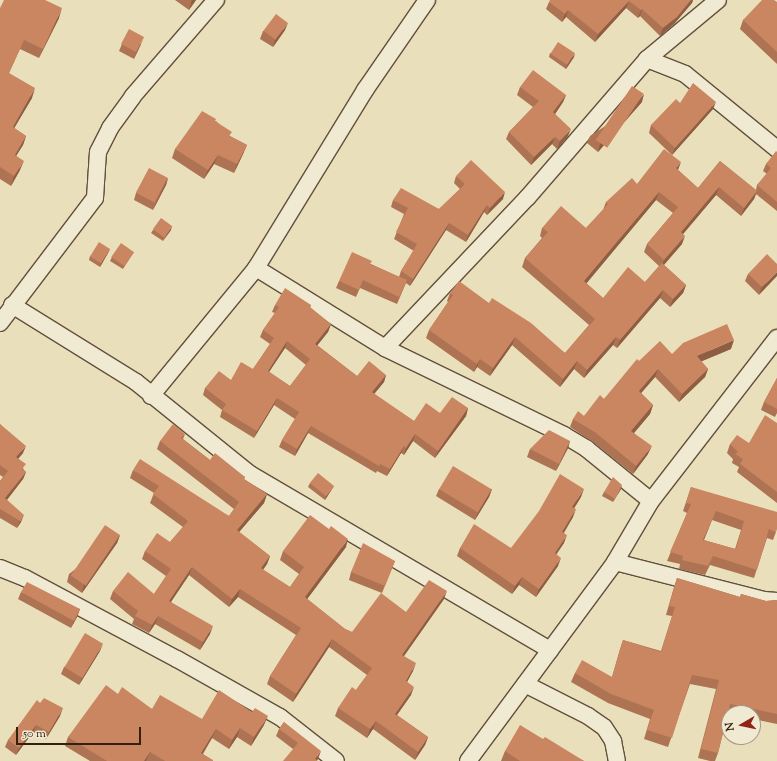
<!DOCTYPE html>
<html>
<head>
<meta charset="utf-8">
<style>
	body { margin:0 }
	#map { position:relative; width:777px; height:761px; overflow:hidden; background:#eadfbb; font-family:"Sorts Mill Goudy",serif }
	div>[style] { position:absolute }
	.roads { filter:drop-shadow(1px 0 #62503c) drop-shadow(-1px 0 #62503c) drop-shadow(0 1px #62503c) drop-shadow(0 -1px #62503c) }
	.street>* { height:16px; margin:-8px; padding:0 8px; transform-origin:8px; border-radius:8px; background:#f1ead3 }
	.wall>* { inset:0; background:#ad7353 }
	.shaded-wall>* { inset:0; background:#8d5e43 }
	.building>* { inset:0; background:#c98660; transform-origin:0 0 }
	span { translate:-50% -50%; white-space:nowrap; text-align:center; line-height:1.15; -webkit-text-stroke:3px #f1ead3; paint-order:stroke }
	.north { position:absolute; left:721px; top:705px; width:40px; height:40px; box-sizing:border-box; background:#f1ead3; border:1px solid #a59986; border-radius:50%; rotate:261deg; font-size:11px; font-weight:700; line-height:16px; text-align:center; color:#342012 }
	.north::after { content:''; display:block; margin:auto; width:14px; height:18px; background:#8f2418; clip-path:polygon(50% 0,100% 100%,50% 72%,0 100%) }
	.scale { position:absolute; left:16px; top:727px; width:125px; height:18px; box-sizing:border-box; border:2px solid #342012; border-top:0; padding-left:5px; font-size:12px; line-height:14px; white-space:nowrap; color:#342012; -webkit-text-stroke:3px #f1ead3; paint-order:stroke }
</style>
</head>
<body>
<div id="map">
	<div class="roads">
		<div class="street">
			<div style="left:647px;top:59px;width:41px;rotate:21.5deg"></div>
			<div style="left:685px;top:74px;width:119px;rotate:39.2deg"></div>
			<div style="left:256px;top:268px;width:152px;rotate:31.8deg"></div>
			<div style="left:385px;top:348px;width:199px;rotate:25.9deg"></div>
			<div style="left:564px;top:435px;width:27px;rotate:31deg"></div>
			<div style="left:587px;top:449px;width:82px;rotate:39.1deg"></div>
			<div style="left:12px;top:305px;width:146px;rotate:31.8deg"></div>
			<div style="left:136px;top:382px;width:146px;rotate:38.9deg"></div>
			<div style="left:250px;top:474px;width:348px;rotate:30.4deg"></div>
			<div style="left:0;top:323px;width:157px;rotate:-52.8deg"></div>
			<div style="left:95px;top:198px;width:46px;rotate:-86.3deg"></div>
			<div style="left:98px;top:152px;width:27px;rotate:-63deg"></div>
			<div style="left:110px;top:128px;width:39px;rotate:-54deg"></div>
			<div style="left:133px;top:96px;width:127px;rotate:-49.2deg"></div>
			<div style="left:385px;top:348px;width:208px;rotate:-46.6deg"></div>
			<div style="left:528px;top:197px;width:182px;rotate:-49.2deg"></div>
			<div style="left:647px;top:59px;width:92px;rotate:-39.7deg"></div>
			<div style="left:151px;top:396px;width:166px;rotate:-50.6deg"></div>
			<div style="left:256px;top:268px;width:209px;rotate:-58.5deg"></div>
			<div style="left:365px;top:90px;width:109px;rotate:-55.4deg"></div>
			<div style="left:615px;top:562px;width:154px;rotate:14.3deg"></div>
			<div style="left:764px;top:600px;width:13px;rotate:4deg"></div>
			<div style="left:0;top:568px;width:27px;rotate:22deg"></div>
			<div style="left:25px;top:578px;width:172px;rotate:28.1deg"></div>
			<div style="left:177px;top:659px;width:118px;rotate:29.4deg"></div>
			<div style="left:280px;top:717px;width:71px;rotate:38.2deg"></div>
			<div style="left:525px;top:684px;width:71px;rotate:26.9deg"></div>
			<div style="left:588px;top:716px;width:19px;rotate:35deg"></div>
			<div style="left:604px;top:727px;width:17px;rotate:57deg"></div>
			<div style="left:613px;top:741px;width:20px;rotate:79deg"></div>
			<div style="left:468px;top:761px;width:247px;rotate:-53.5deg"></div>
			<div style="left:615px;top:562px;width:71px;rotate:-59.5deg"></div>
			<div style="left:651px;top:501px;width:206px;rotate:-52.3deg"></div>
		</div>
	</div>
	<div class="wall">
		<div style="clip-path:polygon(175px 0,196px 0,189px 10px)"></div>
		<div style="clip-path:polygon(693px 0,692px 3px,674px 24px,660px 36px,640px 16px,638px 18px,626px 8px,595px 42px,566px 17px,562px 22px,546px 9px,549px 2px)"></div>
		<div style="clip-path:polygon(777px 2px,777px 64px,740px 29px,743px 20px)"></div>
		<div style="clip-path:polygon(0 8px,59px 18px,39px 58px,20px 49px,9px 73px,32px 98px,14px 128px,26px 136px,23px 145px,16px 156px,20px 170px,11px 186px,0 179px)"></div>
		<div style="clip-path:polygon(285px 30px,273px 47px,260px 39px,263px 31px)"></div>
		<div style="clip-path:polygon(122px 44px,141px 44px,134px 59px,119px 51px)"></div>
		<div style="clip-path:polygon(550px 53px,574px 57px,566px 69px,549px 57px)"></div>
		<div style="clip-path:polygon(520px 87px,566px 95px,563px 102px,555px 114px,568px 136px,557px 149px,552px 144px,531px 165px,506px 139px,509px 132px,533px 107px,517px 95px)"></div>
		<div style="clip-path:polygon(642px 102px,598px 152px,587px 143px,590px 136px)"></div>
		<div style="clip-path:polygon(evenodd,680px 103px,713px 109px,672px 155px,678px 170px,698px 188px,720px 161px,756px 190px,757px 185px,767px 174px,763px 171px,766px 164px,777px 152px,777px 211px,756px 194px,754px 199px,741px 216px,716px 195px,683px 234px,682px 244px,664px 265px,686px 285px,683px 293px,670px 307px,660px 298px,617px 348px,613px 345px,584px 378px,574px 369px,560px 387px,512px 345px,490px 376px,477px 367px,474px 372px,426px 338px,429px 330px,448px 302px,447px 301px,450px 293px,489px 303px,565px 353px,589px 325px,522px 267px,525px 258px,542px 238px,540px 236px,542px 228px,586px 228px,603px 210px,606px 202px,637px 184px,672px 155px,649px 133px,651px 125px,680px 103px,656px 200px,673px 213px,647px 244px,644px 252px,659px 266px,645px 282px,603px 298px,586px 283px,656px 200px)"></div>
		<div style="clip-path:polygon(216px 121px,230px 136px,247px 145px,243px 154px,234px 173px,214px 164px,204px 179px,172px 158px,175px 149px)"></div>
		<div style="clip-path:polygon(456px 176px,503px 199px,487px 215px,484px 212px,466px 242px,446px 230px,410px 286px,406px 283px,397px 304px,360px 288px,356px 297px,336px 288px,339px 281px,371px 264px,399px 277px,401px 271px,414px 251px,394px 239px,404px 214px,391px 207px,393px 200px,439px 209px,460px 189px,454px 183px)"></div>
		<div style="clip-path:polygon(168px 178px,166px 185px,153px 210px,134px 200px,136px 193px)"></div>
		<div style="clip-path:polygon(153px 230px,171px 230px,163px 241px,151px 233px)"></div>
		<div style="clip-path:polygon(110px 249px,108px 253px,100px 267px,89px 260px,90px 256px)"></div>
		<div style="clip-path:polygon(134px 252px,132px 255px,123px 269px,110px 261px,112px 257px)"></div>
		<div style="clip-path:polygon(777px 264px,759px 295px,745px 281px,748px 274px)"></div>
		<div style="clip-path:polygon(evenodd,275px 305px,311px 305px,310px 308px,331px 324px,328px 332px,317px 345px,357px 376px,386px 375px,384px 382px,374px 394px,414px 421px,440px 413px,468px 408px,466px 416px,435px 458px,413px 441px,404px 455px,401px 453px,387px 476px,377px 471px,376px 473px,308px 433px,295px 456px,279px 447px,282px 440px,295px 419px,274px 405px,254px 438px,220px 417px,222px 410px,203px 395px,205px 388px,231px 380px,253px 369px,270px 344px,260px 337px,263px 330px,275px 313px,272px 312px,275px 305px,285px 348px,306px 365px,290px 386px,269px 372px,285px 348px)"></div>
		<div style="clip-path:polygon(731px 349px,701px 361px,708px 369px,705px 377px,679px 402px,655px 377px,641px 393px,653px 405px,650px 414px,634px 433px,648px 454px,633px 474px,593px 442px,570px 427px,573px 419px,584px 416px,604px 399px,639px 361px,672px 354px)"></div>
		<div style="clip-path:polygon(777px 378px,777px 413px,775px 417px,761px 410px,764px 402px)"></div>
		<div style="clip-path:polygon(777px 423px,777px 503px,737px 472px,739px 467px,732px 463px,733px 459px,727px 453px,730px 444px,749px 443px)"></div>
		<div style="clip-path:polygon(0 424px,23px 453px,18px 459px,24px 470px,26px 472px,23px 479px,7px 500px,21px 522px,17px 528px,0 518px,0 481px,3px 477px,0 475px)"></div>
		<div style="clip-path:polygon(185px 434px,183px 439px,210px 460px,245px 477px,244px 479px,267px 494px,264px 503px,239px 532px,270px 556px,267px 564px,263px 570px,290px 587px,299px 574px,280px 560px,283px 551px,346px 547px,307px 599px,345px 629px,352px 632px,444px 599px,404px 656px,413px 671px,407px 682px,411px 695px,397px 715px,428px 737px,425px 745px,415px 760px,373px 729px,367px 738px,335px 716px,338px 708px,356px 690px,367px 675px,329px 647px,293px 702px,267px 684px,270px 676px,296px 635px,238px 597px,229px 607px,189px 575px,171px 602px,210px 634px,200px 650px,155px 624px,149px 633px,132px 624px,134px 619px,110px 599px,113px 591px,154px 594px,166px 576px,142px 559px,145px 551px,170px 542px,183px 527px,150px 503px,154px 493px,130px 478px,133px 470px,229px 516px,234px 509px,157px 449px,160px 441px)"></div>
		<div style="clip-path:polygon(570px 441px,568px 448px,556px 471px,527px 457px,530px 449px)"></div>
		<div style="clip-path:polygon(310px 483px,332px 489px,325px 500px,308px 487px)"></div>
		<div style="clip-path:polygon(evenodd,691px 487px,776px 532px,773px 540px,767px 538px,754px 578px,710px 565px,705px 575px,679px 569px,680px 564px,667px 561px,687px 513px,683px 511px,691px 487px,712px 520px,741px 530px,735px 549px,704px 540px,712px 520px)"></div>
		<div style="clip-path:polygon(439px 489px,492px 489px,489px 497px,475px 520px,436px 496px)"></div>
		<div style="clip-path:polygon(621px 489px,613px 502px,602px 496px,604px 492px)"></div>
		<div style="clip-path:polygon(581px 497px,574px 508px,573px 517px,564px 533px,564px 543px,556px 554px,558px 566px,536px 597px,519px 585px,512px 594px,457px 556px,460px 548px,511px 548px)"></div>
		<div style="clip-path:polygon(120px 535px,117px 543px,82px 593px,67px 582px,69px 574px)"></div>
		<div style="clip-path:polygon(395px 561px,382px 593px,349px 580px,351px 572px)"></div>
		<div style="clip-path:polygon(677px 578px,740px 597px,741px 594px,766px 601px,777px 600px,777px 724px,753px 719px,753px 713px,728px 713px,718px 753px,715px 761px,710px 761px,698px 758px,716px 689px,690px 684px,668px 747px,644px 739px,650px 719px,608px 703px,571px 682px,575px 673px,612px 677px,620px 649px,623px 640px,661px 651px,672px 616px,666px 615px,674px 587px)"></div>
		<div style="clip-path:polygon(21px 592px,80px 609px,77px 617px,71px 628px,18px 599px)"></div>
		<div style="clip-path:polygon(100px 651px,79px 685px,61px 674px,64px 667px)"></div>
		<div style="clip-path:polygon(118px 694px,152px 709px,202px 719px,264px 725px,251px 746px,237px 737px,229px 749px,212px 738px,203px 754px,213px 761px,90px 761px,65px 746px,68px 737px)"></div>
		<div style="clip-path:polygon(40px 703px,60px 716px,46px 739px,33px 732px,16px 755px,5px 747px,8px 740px)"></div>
		<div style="clip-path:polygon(284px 722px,318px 759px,317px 760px,293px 749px,276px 736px,279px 729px)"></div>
		<div style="clip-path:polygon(543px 739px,584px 761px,501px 761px,505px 751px)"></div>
	</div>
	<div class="shaded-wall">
		<div style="clip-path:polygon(192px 0,196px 0,189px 10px)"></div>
		<div style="clip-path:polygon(691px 0,693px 0,692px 3px,674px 24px,660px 36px,663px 28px)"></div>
		<div style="clip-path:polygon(629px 1px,626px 8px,595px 42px,598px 34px)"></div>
		<div style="clip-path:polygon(62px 8px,59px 18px,39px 58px,43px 49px)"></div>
		<div style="clip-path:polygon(642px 9px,640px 16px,638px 18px,641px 10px)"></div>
		<div style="clip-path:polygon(568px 10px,566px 17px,562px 22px,565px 14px)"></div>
		<div style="clip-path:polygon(288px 23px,285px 30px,273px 47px,275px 40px)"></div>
		<div style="clip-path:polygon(144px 37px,141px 44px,134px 59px,137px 51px)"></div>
		<div style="clip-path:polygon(575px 53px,574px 57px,566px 69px,567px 65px)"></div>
		<div style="clip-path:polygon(35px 88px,32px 98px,9px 137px,13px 127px)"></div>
		<div style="clip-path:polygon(644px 94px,642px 102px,598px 152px,600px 144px)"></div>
		<div style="clip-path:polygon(566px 95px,563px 102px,551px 120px,553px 112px)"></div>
		<div style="clip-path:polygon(716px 102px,713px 109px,672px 155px,675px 148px)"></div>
		<div style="clip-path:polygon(571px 129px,568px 136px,557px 149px,560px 141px)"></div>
		<div style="clip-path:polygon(26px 136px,23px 145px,11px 164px,15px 155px)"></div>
		<div style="clip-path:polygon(555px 137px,552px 144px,531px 165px,534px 157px)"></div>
		<div style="clip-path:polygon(247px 145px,243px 154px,234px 173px,237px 164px)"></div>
		<div style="clip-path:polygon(218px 155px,214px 164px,204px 179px,208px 170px)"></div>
		<div style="clip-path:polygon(24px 161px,20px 170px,11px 186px,14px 176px)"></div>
		<div style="clip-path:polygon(681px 162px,678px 170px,676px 168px)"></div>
		<div style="clip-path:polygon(168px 178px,166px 185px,153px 210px,156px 203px)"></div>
		<div style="clip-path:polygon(719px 187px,716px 195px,678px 240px,681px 232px)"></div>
		<div style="clip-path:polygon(757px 191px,754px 199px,741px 216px,744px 208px)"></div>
		<div style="clip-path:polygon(505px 192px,503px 199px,487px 215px,490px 208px)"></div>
		<div style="clip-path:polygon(659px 192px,656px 200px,581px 290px,584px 281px)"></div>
		<div style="clip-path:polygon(487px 205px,484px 212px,466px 242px,468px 235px)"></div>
		<div style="clip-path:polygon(449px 223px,446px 230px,410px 286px,413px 279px)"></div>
		<div style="clip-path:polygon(172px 226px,171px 230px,163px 241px,165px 238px)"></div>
		<div style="clip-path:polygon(685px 236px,682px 244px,661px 268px,664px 260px)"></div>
		<div style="clip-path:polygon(110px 249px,108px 253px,100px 267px,101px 263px)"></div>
		<div style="clip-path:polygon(777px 272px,777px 276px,759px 295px,762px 287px)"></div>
		<div style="clip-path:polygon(686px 285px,683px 293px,670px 307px,673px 299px)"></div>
		<div style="clip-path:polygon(663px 290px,660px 298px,617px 348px,620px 340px)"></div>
		<div style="clip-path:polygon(331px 324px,328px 332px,313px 351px,315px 344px)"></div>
		<div style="clip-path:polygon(515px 337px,512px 345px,490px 376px,493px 368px)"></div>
		<div style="clip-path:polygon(616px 337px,613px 345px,584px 378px,587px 370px)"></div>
		<div style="clip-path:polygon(734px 340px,731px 349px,693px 365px,697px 356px)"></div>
		<div style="clip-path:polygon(287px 341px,285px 348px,265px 378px,268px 371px)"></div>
		<div style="clip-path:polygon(480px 359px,477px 367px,474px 372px,477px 364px)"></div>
		<div style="clip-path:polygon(577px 361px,574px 369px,560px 387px,563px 379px)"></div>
		<div style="clip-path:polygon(658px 369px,655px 377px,636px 399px,639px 391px)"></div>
		<div style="clip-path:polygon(708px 369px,705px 377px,679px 402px,682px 394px)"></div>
		<div style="clip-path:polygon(386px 375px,384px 382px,370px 399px,372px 392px)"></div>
		<div style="clip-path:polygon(277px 398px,274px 405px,254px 438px,257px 431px)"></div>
		<div style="clip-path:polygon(653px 405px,650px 414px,628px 440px,631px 431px)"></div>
		<div style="clip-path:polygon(468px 408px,466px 416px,435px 458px,438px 451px)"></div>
		<div style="clip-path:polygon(311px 426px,308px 433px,295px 456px,297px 449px)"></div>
		<div style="clip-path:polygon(415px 434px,413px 441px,404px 455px,406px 448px)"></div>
		<div style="clip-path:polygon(570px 441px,568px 448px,556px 471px,559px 464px)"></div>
		<div style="clip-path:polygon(26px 446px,23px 453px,13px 465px,16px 457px)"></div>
		<div style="clip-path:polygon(404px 446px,401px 453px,387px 476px,390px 469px)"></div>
		<div style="clip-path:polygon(652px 446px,648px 454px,633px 474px,636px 466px)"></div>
		<div style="clip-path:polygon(26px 472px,23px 479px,2px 506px,5px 498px)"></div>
		<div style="clip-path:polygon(622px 485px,621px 489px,613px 502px,615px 499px)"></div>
		<div style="clip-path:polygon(334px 486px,332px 489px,325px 500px,326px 496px)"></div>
		<div style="clip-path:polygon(492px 489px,489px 497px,475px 520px,478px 513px)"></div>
		<div style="clip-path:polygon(584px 489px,581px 497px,570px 515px,572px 507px)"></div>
		<div style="clip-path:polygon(267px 494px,264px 503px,234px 538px,237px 530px)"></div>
		<div style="clip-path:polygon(576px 509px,573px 517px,559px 540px,562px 532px)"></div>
		<div style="clip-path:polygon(716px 511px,712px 520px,700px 549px,703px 540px)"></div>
		<div style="clip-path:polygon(24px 515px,21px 522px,17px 528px,20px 521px)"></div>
		<div style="clip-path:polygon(120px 535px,117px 543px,82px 593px,84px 585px)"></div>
		<div style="clip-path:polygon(567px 535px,564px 543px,552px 561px,555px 553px)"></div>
		<div style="clip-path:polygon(348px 539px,346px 547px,302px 606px,305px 597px)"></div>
		<div style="clip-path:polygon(270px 556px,267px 564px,258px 576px,261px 568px)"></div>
		<div style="clip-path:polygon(561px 558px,558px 566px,536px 597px,539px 589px)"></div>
		<div style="clip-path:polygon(192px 567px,189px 575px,166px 609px,169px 601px)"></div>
		<div style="clip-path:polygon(522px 577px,519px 585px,512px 594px,515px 586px)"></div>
		<div style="clip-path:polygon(240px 589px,238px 597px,229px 607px,232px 599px)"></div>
		<div style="clip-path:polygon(447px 591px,444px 599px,399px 663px,402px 655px)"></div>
		<div style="clip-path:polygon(80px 609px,77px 617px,71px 628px,74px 621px)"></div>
		<div style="clip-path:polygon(158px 616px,155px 624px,149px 633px,152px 625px)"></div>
		<div style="clip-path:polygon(213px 626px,210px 634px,200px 650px,203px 642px)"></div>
		<div style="clip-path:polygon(332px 639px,329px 647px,293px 702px,296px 694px)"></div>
		<div style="clip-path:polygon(103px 644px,100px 651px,79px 685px,82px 678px)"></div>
		<div style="clip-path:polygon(416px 663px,413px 671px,403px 689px,406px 681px)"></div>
		<div style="clip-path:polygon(414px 687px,411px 695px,392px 722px,395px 714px)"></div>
		<div style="clip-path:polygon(63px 708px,60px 716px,46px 739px,49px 732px)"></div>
		<div style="clip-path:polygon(268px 716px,264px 725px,251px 746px,254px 737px)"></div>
		<div style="clip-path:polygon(376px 721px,373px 729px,367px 738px,370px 729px)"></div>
		<div style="clip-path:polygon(36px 725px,33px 732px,16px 755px,19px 748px)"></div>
		<div style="clip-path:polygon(240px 728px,237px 737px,229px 749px,232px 740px)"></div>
		<div style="clip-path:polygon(216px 729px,212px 738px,198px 761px,201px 753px)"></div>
		<div style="clip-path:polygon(428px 737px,425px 745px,415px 760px,418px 752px)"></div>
		<div style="clip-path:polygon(321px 751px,318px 759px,316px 761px,315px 759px)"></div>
		<div style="clip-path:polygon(150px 752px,146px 761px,144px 761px)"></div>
	</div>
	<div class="building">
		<div style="clip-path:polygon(4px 0,45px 0,62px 8px,43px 49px,24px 40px,9px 73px,35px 88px,13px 127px,26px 136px,15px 155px,24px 161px,14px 176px,0 167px,0 8px)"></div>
		<div style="clip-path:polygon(550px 0,691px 0,677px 17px,663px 28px,642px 9px,641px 10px,629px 1px,598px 34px,568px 10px,565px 14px,549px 2px)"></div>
		<div style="clip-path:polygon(762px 0,774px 0,777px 2px,777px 52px,743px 20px)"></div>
		<div style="left:276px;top:14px;width:15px;height:21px;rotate:37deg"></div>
		<div style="left:129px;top:29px;width:17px;height:17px;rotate:28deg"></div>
		<div style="left:558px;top:42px;width:20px;height:14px;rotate:33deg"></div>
		<div style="clip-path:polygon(533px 70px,566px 95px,553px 112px,571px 129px,560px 141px,555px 137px,534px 157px,509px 132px,539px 101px,520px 87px)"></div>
		<div style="clip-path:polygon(693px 83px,716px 102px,675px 148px,651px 125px,676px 99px,680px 103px)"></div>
		<div style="left:632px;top:86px;width:14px;height:65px;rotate:34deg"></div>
		<div style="clip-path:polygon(202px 111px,216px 119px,215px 121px,232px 132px,229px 136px,247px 145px,237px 164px,218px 155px,208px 170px,175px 149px)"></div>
		<div style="clip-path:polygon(664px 149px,681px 162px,676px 168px,698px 188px,720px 161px,757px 191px,744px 208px,719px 187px,681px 232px,685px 236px,664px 260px,647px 244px,678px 207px,659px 192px,584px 281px,603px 298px,628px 267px,645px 282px,662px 263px,686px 285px,673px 299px,663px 290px,620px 340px,616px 337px,587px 370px,577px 361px,563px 379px,515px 337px,493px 368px,480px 359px,477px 364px,429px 330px,453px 295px,450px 293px,459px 281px,489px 303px,492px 298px,531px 323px,565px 353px,595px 319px,525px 258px,548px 232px,542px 228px,561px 206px,586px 228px,608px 204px,606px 202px,632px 178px,637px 184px)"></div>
		<div style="clip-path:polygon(776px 151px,777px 152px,777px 202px,757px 185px,771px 168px,766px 164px)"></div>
		<div style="clip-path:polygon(471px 160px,505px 192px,490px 208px,487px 205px,468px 235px,449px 223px,413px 279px,401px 271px,417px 244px,396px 232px,408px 208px,393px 200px,401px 188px,439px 209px,465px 184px,456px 176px)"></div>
		<div style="left:149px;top:168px;width:21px;height:28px;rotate:28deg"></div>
		<div style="left:161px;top:218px;width:14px;height:14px;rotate:36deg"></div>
		<div style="left:99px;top:242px;width:13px;height:17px;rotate:32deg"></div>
		<div style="left:121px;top:243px;width:16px;height:17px;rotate:35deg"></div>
		<div style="clip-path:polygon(352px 252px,372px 261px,370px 264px,407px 280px,399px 297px,363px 280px,359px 290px,339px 281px)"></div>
		<div style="clip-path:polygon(767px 254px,777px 264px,777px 272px,762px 287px,748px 274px)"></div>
		<div style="clip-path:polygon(evenodd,285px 288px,311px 305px,310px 307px,331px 324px,315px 344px,357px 376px,369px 361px,386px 375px,372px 392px,414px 421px,426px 403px,440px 413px,452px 397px,468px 408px,438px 451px,415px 434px,406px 448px,404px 446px,390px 469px,380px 464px,379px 466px,311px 426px,297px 449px,282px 440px,299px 412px,277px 398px,257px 431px,222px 410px,226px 404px,205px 388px,219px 371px,231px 380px,241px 362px,253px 369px,274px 338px,263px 330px,279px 307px,275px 305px,285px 288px,287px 341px,310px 359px,290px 386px,268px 371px,287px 341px)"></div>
		<div style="clip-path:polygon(727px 324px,734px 340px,697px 356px,708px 369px,682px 394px,658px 369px,639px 391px,653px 405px,631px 431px,652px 446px,636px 466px,596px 433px,573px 419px,578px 411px,584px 416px,600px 395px,604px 399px,637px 359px,639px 361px,660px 341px,672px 354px,683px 343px)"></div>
		<div style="clip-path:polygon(777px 378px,777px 409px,764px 402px)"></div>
		<div style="clip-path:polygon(765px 415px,777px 423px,777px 492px,740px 464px,743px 459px,735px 454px,738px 452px,730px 444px,737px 435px,749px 443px)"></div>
		<div style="clip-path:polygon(0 424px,26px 446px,16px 457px,26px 464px,22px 469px,26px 472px,5px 498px,24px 515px,20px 521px,0 509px,0 481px,8px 471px,0 465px)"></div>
		<div style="clip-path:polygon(173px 424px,185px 434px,181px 438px,210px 460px,215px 453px,245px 477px,244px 479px,267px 494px,237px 530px,270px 556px,261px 568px,290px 587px,304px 567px,283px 551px,310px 515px,329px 529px,331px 526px,348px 539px,305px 597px,345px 629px,352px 632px,381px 593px,406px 612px,429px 580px,447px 591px,402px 655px,416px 663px,406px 681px,414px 687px,395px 714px,428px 737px,418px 752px,376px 721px,370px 729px,338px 708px,352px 687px,356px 690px,372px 668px,332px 639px,296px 694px,270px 676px,301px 628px,240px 589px,232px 599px,192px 567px,169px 601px,213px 626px,203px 642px,158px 616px,152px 625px,135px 616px,138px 611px,113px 591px,128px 572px,154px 594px,171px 569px,145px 551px,157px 533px,170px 542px,188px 521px,153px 494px,159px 486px,133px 470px,140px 459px,229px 516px,239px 502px,160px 441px)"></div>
		<div style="clip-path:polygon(549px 430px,570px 441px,559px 464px,530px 449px)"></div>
		<div style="left:453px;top:466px;width:45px;height:27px;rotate:31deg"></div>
		<div style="left:318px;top:473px;width:21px;height:13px;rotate:39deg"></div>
		<div style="clip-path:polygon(560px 474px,584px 489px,572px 507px,576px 509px,562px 532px,567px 535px,555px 553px,561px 558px,539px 589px,522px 577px,515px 586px,460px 548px,474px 524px,511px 548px,539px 511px)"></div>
		<div style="clip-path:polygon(613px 477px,622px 485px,615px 499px,604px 492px)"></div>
		<div style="clip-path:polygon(evenodd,691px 487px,777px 512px,777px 529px,776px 532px,769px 529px,757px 570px,713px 556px,708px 566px,682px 560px,683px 556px,670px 552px,691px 504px,686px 503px,691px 487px,716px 511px,744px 521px,736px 549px,703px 540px,716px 511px)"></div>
		<div style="left:105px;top:525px;width:18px;height:61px;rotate:34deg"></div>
		<div style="clip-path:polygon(363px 543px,395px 561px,385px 586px,351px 572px)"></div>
		<div style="clip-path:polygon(677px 578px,740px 597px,741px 594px,766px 601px,777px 600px,777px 714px,730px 704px,718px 753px,701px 749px,719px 680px,692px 675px,672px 738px,647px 730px,654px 710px,611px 694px,575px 673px,582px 660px,612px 677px,623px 640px,661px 652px,675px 607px,669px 606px)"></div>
		<div style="clip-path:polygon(27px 582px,80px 609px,74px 621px,21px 592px)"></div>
		<div style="left:85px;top:633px;width:21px;height:40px;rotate:31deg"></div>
		<div style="clip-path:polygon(106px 685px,118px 694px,122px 687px,152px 709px,160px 695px,202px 719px,219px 690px,252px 712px,255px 708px,268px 716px,254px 737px,240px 728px,232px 740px,216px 729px,201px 753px,213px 760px,213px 761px,165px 761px,150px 752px,144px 761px,107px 761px,68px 737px)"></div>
		<div style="clip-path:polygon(44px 698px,63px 708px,49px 732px,36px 725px,19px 748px,8px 740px,37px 700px,40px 703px)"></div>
		<div style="clip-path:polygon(284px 722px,321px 751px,315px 759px,318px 761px,283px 761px,298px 743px,279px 729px)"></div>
		<div style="clip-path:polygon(520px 725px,543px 739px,545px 737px,584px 761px,520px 761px,505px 751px)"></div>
	</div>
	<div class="north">N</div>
	<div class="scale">50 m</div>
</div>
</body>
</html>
